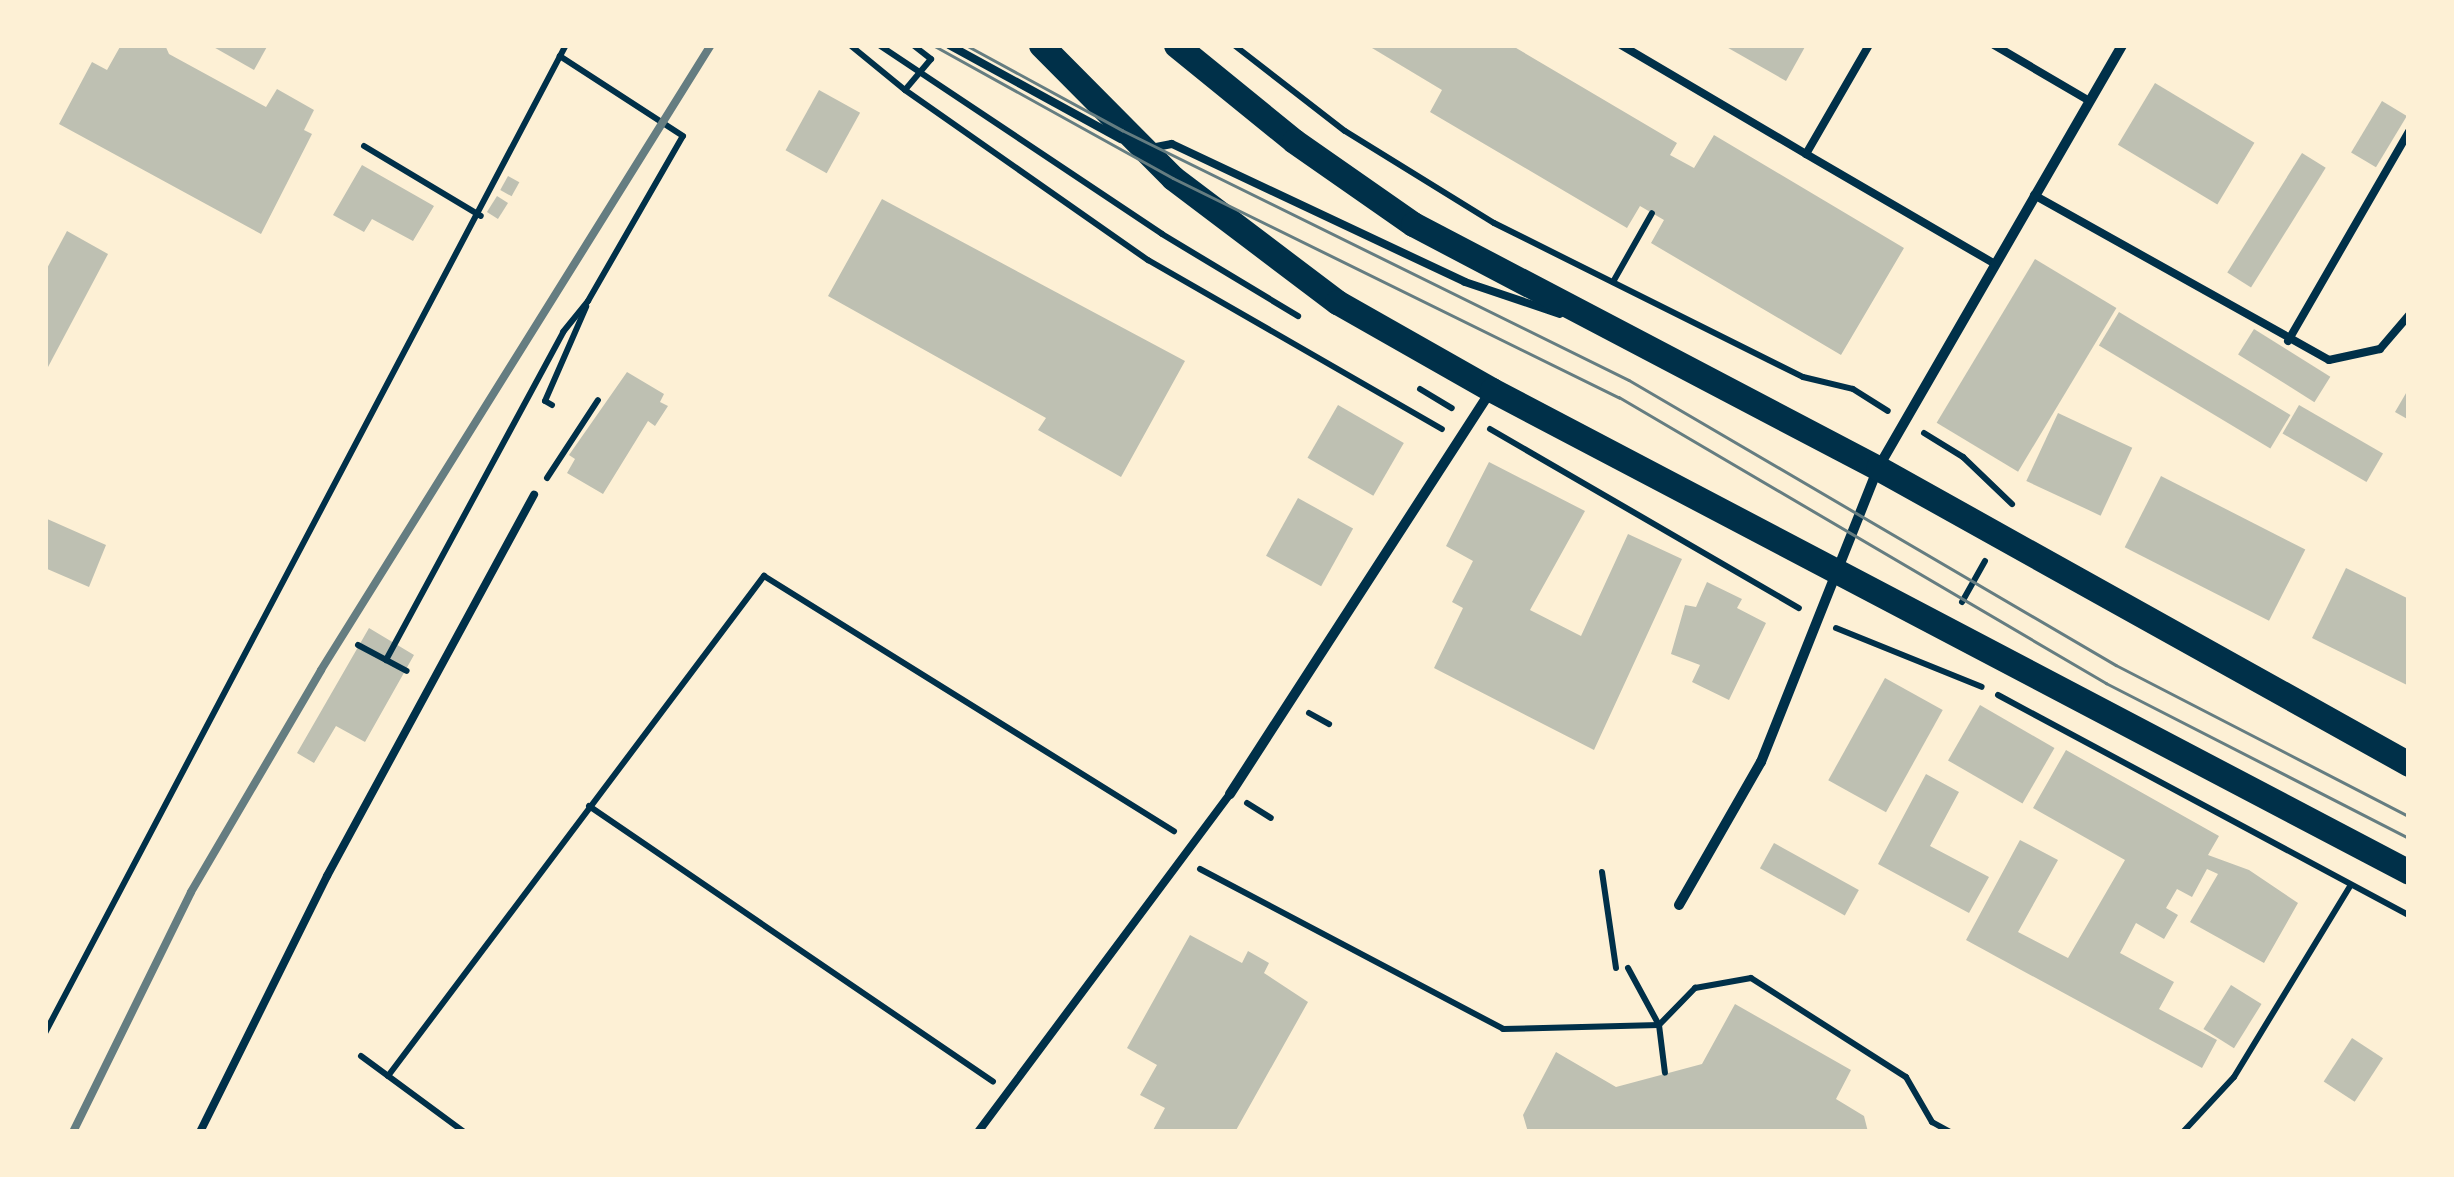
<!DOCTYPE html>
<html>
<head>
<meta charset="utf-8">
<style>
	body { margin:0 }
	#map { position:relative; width:2454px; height:1177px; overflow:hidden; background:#fdf0d5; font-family:"IBM Plex Sans",sans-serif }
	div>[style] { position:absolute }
	.building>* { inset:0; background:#bec0b2; transform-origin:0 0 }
	.path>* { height:6px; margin:-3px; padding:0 3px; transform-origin:3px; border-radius:3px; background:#003049 }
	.service>* { height:8px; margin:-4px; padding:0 4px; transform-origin:4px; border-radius:4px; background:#003049 }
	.minor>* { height:10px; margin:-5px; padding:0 5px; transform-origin:5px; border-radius:5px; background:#003049 }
	.primary>* { height:25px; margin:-12.5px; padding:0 12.5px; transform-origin:12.5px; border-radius:12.5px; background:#003049 }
	.tram>* { height:2.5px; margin:-1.25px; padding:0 1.25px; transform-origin:1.25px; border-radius:1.25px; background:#657d81 }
	.rail>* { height:8px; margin:-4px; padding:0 4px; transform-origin:4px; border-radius:4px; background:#657d81 }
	span { translate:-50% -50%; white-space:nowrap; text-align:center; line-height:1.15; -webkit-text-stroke:8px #fdf0d5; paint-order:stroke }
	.frame { position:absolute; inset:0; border:48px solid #fdf0d5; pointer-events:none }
</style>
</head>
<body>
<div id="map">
	<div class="building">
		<div style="clip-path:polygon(121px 45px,165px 45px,169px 54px,266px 107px,277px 89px,314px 110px,304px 130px,312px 134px,261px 234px,59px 124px,92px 62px,107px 70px)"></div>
		<div style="clip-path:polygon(210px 45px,268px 45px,254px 70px)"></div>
		<div style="clip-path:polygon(1367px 45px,1511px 45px,1677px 143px,1670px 155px,1694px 168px,1714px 135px,1904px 248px,1841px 355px,1651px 243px,1664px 220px,1640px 206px,1627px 228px,1430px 112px,1442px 90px)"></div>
		<div style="clip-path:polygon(1723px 45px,1806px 45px,1786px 81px)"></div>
		<div style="left:2155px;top:83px;width:116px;height:72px;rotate:31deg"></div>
		<div style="left:819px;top:90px;width:47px;height:69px;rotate:29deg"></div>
		<div style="left:2382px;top:101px;width:29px;height:60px;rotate:31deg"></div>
		<div style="left:2302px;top:153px;width:28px;height:141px;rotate:32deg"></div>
		<div style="clip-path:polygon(362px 165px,434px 206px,413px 241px,372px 219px,364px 232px,333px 215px)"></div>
		<div style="left:508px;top:176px;width:13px;height:16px;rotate:29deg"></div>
		<div style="left:497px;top:196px;width:13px;height:19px;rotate:32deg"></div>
		<div style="clip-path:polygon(882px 199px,1185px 361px,1121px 477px,1038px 430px,1046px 418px,828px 296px)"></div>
		<div style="clip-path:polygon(67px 231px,108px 254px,48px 367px,45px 272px)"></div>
		<div style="left:2035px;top:259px;width:95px;height:191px;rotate:31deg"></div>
		<div style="left:2119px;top:312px;width:200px;height:39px;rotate:31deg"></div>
		<div style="left:2254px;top:329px;width:90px;height:30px;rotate:32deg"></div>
		<div style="clip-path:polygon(627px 372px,664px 394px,660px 402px,668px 406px,655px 426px,648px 421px,603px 494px,567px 473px,575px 459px,569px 455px)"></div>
		<div style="clip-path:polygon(2409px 388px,2409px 420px,2395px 412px)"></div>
		<div style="left:1338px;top:405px;width:76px;height:61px;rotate:30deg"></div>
		<div style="left:2299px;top:405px;width:97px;height:33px;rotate:30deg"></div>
		<div style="left:2058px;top:413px;width:82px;height:75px;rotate:25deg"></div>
		<div style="clip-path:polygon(1489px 462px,1585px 511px,1530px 610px,1581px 636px,1628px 534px,1682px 559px,1594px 750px,1434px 668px,1463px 608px,1452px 602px,1473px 561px,1446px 546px)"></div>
		<div style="left:2161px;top:476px;width:162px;height:80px;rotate:27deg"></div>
		<div style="left:1298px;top:498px;width:63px;height:66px;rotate:29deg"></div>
		<div style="clip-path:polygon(45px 518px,106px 545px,89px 587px,45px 568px)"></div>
		<div style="clip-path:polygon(2346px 568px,2409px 599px,2409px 686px,2312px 638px)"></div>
		<div style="clip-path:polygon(1707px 582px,1742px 599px,1737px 608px,1766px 623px,1729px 700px,1692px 682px,1700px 665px,1671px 654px,1685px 605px,1696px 607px)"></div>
		<div style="clip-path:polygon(369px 628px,414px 655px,365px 742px,336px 726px,314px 763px,297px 753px)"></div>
		<div style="left:1885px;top:678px;width:66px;height:117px;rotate:29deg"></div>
		<div style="left:1980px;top:705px;width:86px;height:64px;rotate:30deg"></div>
		<div style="clip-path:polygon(2066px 750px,2219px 836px,2208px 855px,2249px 870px,2298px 903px,2264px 963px,2190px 922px,2218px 874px,2207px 869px,2192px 897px,2177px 889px,2166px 908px,2178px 915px,2164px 939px,2136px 923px,2120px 953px,2174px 982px,2159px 1009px,2217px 1040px,2202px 1068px,1966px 940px,2020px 840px,2058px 860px,2018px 932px,2068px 958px,2125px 860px,2033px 808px)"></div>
		<div style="clip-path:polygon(1926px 774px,1959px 792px,1930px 846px,1989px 877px,1969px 913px,1878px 864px)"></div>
		<div style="left:1774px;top:843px;width:97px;height:29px;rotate:29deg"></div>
		<div style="clip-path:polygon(1190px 935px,1242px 963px,1248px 951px,1269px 963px,1264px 973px,1308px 1002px,1235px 1132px,1152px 1132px,1165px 1108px,1140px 1095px,1157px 1065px,1127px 1048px)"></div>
		<div style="left:2231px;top:985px;width:36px;height:52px;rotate:32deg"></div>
		<div style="clip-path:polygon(1735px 1004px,1851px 1070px,1836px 1099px,1864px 1116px,1868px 1132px,1528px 1132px,1523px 1115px,1556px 1052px,1616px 1087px,1702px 1064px)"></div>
		<div style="left:2352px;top:1038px;width:37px;height:52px;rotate:33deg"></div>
	</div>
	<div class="path">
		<div style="left:850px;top:45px;width:71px;rotate:39.3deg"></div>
		<div style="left:879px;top:45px;width:340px;rotate:33.7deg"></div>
		<div style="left:1162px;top:234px;width:159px;rotate:31.1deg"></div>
		<div style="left:913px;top:45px;width:23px;rotate:38deg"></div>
		<div style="left:931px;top:59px;width:40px;rotate:130deg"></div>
		<div style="left:905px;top:90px;width:297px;rotate:35deg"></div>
		<div style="left:1148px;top:260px;width:339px;rotate:29.9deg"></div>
		<div style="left:1234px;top:45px;width:140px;rotate:37.8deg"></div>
		<div style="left:1345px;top:131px;width:175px;rotate:31.7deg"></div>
		<div style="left:1494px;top:223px;width:345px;rotate:26.5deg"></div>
		<div style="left:1803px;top:377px;width:51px;rotate:13.5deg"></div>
		<div style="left:1853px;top:389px;width:41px;rotate:32.2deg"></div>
		<div style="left:364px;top:146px;width:136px;rotate:30.9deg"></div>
		<div style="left:1613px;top:282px;width:79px;rotate:-60.5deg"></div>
		<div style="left:1420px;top:389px;width:37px;rotate:31deg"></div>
		<div style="left:552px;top:405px;width:8px;rotate:-150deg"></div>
		<div style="left:545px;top:401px;width:103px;rotate:-66.4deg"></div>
		<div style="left:1490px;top:429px;width:357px;rotate:30.1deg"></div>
		<div style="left:1924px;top:433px;width:46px;rotate:31.6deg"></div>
		<div style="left:1963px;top:457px;width:68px;rotate:43.8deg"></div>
		<div style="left:547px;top:478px;width:93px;rotate:-56.8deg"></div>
		<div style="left:1962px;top:602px;width:47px;rotate:-60.7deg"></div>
		<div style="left:1836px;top:628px;width:157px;rotate:22deg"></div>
		<div style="left:358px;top:645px;width:55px;rotate:28deg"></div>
		<div style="left:386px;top:660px;width:373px;rotate:-61.6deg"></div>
		<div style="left:563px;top:332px;width:40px;rotate:-51deg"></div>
		<div style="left:588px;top:301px;width:190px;rotate:-60.1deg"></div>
		<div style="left:683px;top:136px;width:147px;rotate:-147deg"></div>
		<div style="left:1998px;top:695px;width:466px;rotate:28.2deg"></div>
		<div style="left:1309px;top:713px;width:23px;rotate:29deg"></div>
		<div style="left:1247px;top:803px;width:28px;rotate:32deg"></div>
		<div style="left:589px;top:806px;width:489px;rotate:34.3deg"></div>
		<div style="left:1200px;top:869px;width:343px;rotate:27.8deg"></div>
		<div style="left:1503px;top:1029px;width:156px;rotate:-1.5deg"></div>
		<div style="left:1659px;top:1025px;width:52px;rotate:-45.8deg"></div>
		<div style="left:1695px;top:988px;width:57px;rotate:-10.1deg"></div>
		<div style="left:1751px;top:978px;width:184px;rotate:32.6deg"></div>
		<div style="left:1906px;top:1077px;width:52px;rotate:60deg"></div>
		<div style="left:1932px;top:1122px;width:21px;rotate:29deg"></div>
		<div style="left:1602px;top:872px;width:97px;rotate:81.7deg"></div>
		<div style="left:1628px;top:968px;width:65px;rotate:61.5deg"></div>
		<div style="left:1659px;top:1025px;width:48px;rotate:82.9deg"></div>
		<div style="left:45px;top:1033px;width:1117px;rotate:-62.2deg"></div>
		<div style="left:361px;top:1056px;width:128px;rotate:36.4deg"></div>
		<div style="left:388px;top:1076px;width:626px;rotate:-53.06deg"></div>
		<div style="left:764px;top:576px;width:483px;rotate:31.9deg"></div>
		<div style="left:2183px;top:1132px;width:75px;rotate:-47.2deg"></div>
		<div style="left:2234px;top:1077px;width:223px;rotate:-58.7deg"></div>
	</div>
	<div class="service">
		<div style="left:949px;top:45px;width:196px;rotate:28.7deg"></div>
		<div style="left:1621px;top:45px;width:215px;rotate:30.5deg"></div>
		<div style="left:1869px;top:45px;width:126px;rotate:120deg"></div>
		<div style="left:1806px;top:154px;width:219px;rotate:30.2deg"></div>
		<div style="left:1994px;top:45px;width:107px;rotate:30.4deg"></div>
		<div style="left:1151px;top:148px;width:21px;rotate:-11deg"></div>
		<div style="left:1172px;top:144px;width:324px;rotate:25.2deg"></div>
		<div style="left:1465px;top:282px;width:100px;rotate:18.6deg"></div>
		<div style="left:2034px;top:195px;width:338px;rotate:29.2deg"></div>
		<div style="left:2329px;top:360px;width:52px;rotate:-12.2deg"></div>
		<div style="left:2380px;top:349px;width:45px;rotate:-49.5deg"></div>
		<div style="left:2288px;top:341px;width:242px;rotate:-60deg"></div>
		<div style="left:200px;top:1132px;width:286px;rotate:-63.6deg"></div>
		<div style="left:327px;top:876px;width:434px;rotate:-61.5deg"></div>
		<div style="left:978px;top:1132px;width:422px;rotate:-53.3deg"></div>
	</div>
	<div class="minor">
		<div style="left:1230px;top:794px;width:480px;rotate:-57.1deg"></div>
		<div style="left:1679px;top:905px;width:165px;rotate:-60.2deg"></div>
		<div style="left:1761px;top:762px;width:316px;rotate:-68.3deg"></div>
		<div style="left:1878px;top:468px;width:488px;rotate:-60deg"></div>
	</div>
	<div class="primary">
		<div style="left:1041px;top:45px;width:187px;rotate:45.2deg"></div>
		<div style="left:1173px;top:178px;width:206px;rotate:37.1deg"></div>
		<div style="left:1337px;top:302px;width:178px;rotate:29.6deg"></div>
		<div style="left:1492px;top:390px;width:1036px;rotate:27.73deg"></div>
		<div style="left:1176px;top:45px;width:152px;rotate:39.1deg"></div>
		<div style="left:1294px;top:141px;width:145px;rotate:34.9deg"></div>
		<div style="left:1413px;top:224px;width:525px;rotate:27.69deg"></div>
		<div style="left:1878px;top:468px;width:608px;rotate:29.14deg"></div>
	</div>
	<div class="tram">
		<div style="left:933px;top:45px;width:274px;rotate:29deg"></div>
		<div style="left:1173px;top:178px;width:497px;rotate:26.2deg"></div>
		<div style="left:1619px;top:397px;width:565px;rotate:30.42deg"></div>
		<div style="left:2106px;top:683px;width:340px;rotate:27.1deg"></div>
		<div style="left:966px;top:45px;width:178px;rotate:28.6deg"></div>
		<div style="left:1122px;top:130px;width:565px;rotate:26.25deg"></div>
		<div style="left:1629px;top:380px;width:564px;rotate:30.34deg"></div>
		<div style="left:2116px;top:665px;width:330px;rotate:27.3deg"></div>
	</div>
	<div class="rail">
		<div style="left:73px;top:1132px;width:267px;rotate:-63.8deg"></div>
		<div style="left:191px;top:892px;width:257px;rotate:-59.6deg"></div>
		<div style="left:321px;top:670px;width:737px;rotate:-58.04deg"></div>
	</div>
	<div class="frame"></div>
</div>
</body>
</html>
